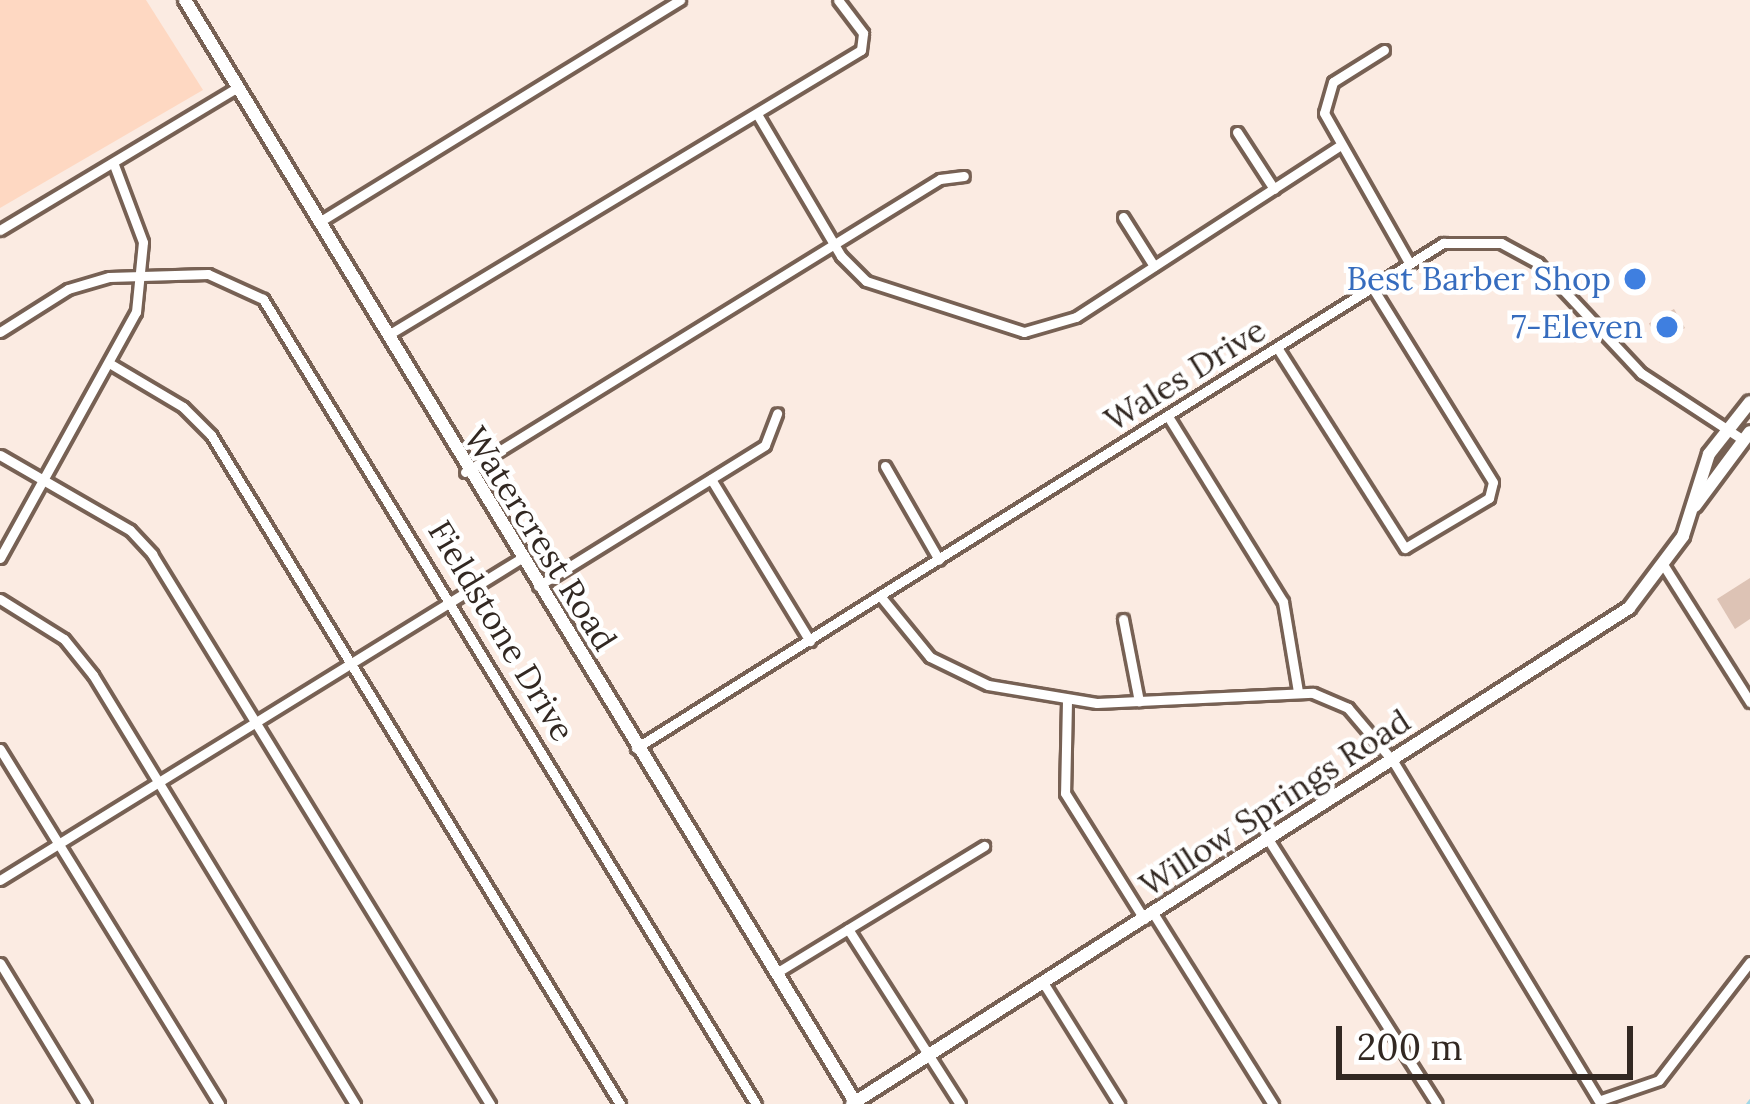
<!DOCTYPE html>
<html>
<head>
<meta charset="utf-8">
<style>
	body { margin:0 }
	#map { position:relative; width:1750px; height:1104px; overflow:hidden; background:#fbebe2; font-family:Lora,serif }
	div>[style] { position:absolute }
	.green>* { inset:0; background:#fed8c2 }
	.stream>* { height:3px; margin:-1.5px; padding:0 1.5px; transform-origin:1.5px; border-radius:1.5px; background:#a1d8e7 }
	.building>* { inset:0; background:#ddc3b5; transform-origin:0 0 }
	.roads { filter:drop-shadow(3px 0 #776154) drop-shadow(-3px 0 #776154) drop-shadow(0 3px #776154) drop-shadow(0 -3px #776154) }
	.street>* { height:9px; margin:-4.5px; padding:0 4.5px; transform-origin:4.5px; border-radius:4.5px; background:#fff }
	.secondary>* { height:12px; margin:-6px; padding:0 6px; transform-origin:6px; border-radius:6px; background:#fff }
	.dots>* { width:33px; height:33px; translate:-50% -50%; box-sizing:border-box; border:6px solid #fff; border-radius:50% }
	span { translate:-50% -50%; white-space:nowrap; text-align:center; line-height:1.15; -webkit-text-stroke:9px #fff; paint-order:stroke }
	.shop-label { font-size:33px; color:#366cbe }
	.right { translate:-100% -50%; text-align:right }
	.street-label { font-size:33px; color:#322822 }
	.scale { position:absolute; left:1336px; top:1026px; width:297px; height:54px; box-sizing:border-box; border:6px solid #322822; border-top:0; padding-left:15px; font-size:36px; line-height:42px; white-space:nowrap; color:#322822; -webkit-text-stroke:9px #fff; paint-order:stroke }
</style>
</head>
<body>
<div id="map">
	<div class="green">
		<div style="clip-path:polygon(0 0,146px 0,203px 90px,0 208px)"></div>
	</div>
	<div class="stream">
		<div style="left:1747px;top:1104px;width:5px;rotate:-53deg"></div>
	</div>
	<div class="building">
		<div style="left:1674px;top:309px;width:22px;height:29px;rotate:60deg"></div>
		<div style="clip-path:polygon(1750px 578px,1750px 619px,1735px 629px,1717px 599px)"></div>
	</div>
	<div class="roads">
		<div class="street">
			<div style="left:1384px;top:50px;width:60px;rotate:147.9deg"></div>
			<div style="left:1333px;top:82px;width:32px;rotate:106deg"></div>
			<div style="left:1324px;top:113px;width:170px;rotate:60.4deg"></div>
			<div style="left:757px;top:114px;width:165px;rotate:59.4deg"></div>
			<div style="left:841px;top:256px;width:35px;rotate:45deg"></div>
			<div style="left:866px;top:281px;width:166px;rotate:17.9deg"></div>
			<div style="left:1024px;top:332px;width:54px;rotate:-16.1deg"></div>
			<div style="left:1076px;top:317px;width:312px;rotate:-33deg"></div>
			<div style="left:1237px;top:132px;width:68px;rotate:57deg"></div>
			<div style="left:1123px;top:217px;width:58px;rotate:57.7deg"></div>
			<div style="left:319px;top:222px;width:424px;rotate:-31.6deg"></div>
			<div style="left:0;top:230px;width:278px;rotate:-31deg"></div>
			<div style="left:0;top:332px;width:80px;rotate:-32.3deg"></div>
			<div style="left:68px;top:289px;width:43px;rotate:-16.3deg"></div>
			<div style="left:109px;top:277px;width:99px;rotate:-1.7deg"></div>
			<div style="left:208px;top:274px;width:60px;rotate:24.4deg"></div>
			<div style="left:263px;top:299px;width:944px;rotate:58.52deg"></div>
			<div style="left:388px;top:335px;width:552px;rotate:-31.07deg"></div>
			<div style="left:861px;top:50px;width:17px;rotate:-83deg"></div>
			<div style="left:863px;top:33px;width:41px;rotate:-127.1deg"></div>
			<div style="left:1278px;top:349px;width:236px;rotate:57.5deg"></div>
			<div style="left:1405px;top:548px;width:98px;rotate:-30.8deg"></div>
			<div style="left:1489px;top:498px;width:16px;rotate:-76deg"></div>
			<div style="left:1493px;top:482px;width:232px;rotate:-121.8deg"></div>
			<div style="left:109px;top:363px;width:86px;rotate:30.7deg"></div>
			<div style="left:183px;top:407px;width:40px;rotate:45deg"></div>
			<div style="left:211px;top:435px;width:784px;rotate:58.56deg"></div>
			<div style="left:1169px;top:418px;width:216px;rotate:58.2deg"></div>
			<div style="left:1283px;top:602px;width:91px;rotate:80.5deg"></div>
			<div style="left:0;top:455px;width:150px;rotate:30deg"></div>
			<div style="left:130px;top:530px;width:33px;rotate:47deg"></div>
			<div style="left:152px;top:554px;width:646px;rotate:58.43deg"></div>
			<div style="left:885px;top:466px;width:108px;rotate:60.1deg"></div>
			<div style="left:465px;top:472px;width:558px;rotate:-31.67deg"></div>
			<div style="left:940px;top:179px;width:24px;rotate:-7deg"></div>
			<div style="left:711px;top:479px;width:190px;rotate:58.6deg"></div>
			<div style="left:0;top:558px;width:281px;rotate:-61.1deg"></div>
			<div style="left:136px;top:312px;width:70px;rotate:-84.3deg"></div>
			<div style="left:143px;top:242px;width:85px;rotate:-110.6deg"></div>
			<div style="left:1664px;top:566px;width:161px;rotate:57.7deg"></div>
			<div style="left:538px;top:586px;width:267px;rotate:-31.8deg"></div>
			<div style="left:765px;top:445px;width:34px;rotate:-69deg"></div>
			<div style="left:881px;top:597px;width:77px;rotate:50.8deg"></div>
			<div style="left:930px;top:657px;width:64px;rotate:25.8deg"></div>
			<div style="left:988px;top:685px;width:110px;rotate:9.4deg"></div>
			<div style="left:1097px;top:703px;width:216px;rotate:-2.7deg"></div>
			<div style="left:1313px;top:693px;width:38px;rotate:23deg"></div>
			<div style="left:1348px;top:708px;width:70px;rotate:49.7deg"></div>
			<div style="left:1393px;top:761px;width:401px;rotate:58.8deg"></div>
			<div style="left:0;top:599px;width:75px;rotate:32deg"></div>
			<div style="left:64px;top:639px;width:46px;rotate:51.1deg"></div>
			<div style="left:93px;top:675px;width:503px;rotate:58.59deg"></div>
			<div style="left:1123px;top:619px;width:84px;rotate:79deg"></div>
			<div style="left:1067px;top:701px;width:92px;rotate:91.2deg"></div>
			<div style="left:1065px;top:793px;width:149px;rotate:57.9deg"></div>
			<div style="left:636px;top:748px;width:952px;rotate:-32.04deg"></div>
			<div style="left:1443px;top:243px;width:58px"></div>
			<div style="left:1501px;top:243px;width:42px;rotate:28.4deg"></div>
			<div style="left:1538px;top:263px;width:151px;rotate:46.9deg"></div>
			<div style="left:1641px;top:373px;width:121px;rotate:33.2deg"></div>
			<div style="left:0;top:749px;width:417px;rotate:58.3deg"></div>
			<div style="left:1268px;top:839px;width:314px;rotate:57.5deg"></div>
			<div style="left:0;top:880px;width:611px;rotate:-31.69deg"></div>
			<div style="left:1153px;top:913px;width:226px;rotate:57.9deg"></div>
			<div style="left:848px;top:929px;width:208px;rotate:57.4deg"></div>
			<div style="left:0;top:963px;width:165px;rotate:58.6deg"></div>
			<div style="left:776px;top:973px;width:244px;rotate:-31.4deg"></div>
			<div style="left:1044px;top:984px;width:142px;rotate:58deg"></div>
			<div style="left:1601px;top:1100px;width:61px;rotate:-19deg"></div>
			<div style="left:1659px;top:1080px;width:149px;rotate:-52.4deg"></div>
		</div>
		<div class="secondary">
			<div style="left:185px;top:0;width:1290px;rotate:58.7deg"></div>
			<div style="left:1695px;top:506px;width:92px;rotate:-53.4deg"></div>
			<div style="left:852px;top:1104px;width:922px;rotate:-32.55deg"></div>
			<div style="left:1629px;top:608px;width:90px;rotate:-53.1deg"></div>
			<div style="left:1683px;top:536px;width:86px;rotate:-72.4deg"></div>
			<div style="left:1709px;top:454px;width:66px;rotate:-51.7deg"></div>
		</div>
	</div>
	<div class="dots">
		<div style="left:1635px;top:279px;background:#3f7fe0"></div>
		<div style="left:1667px;top:327px;background:#3f7fe0"></div>
	</div>
	<div class="shop-label">
		<span class="right" style="left:1611px;top:279px">Best Barber Shop</span>
		<span class="right" style="left:1643px;top:327px">7-Eleven</span>
	</div>
	<div class="street-label">
		<span style="left:1185px;top:375px;rotate:-32deg">Wales Drive</span>
		<span style="left:540px;top:539px;rotate:58deg">Watercrest Road</span>
		<span style="left:501px;top:631px;rotate:59deg">Fieldstone Drive</span>
		<span style="left:1275px;top:803px;rotate:-33deg">Willow Springs Road</span>
	</div>
	<div class="scale">200 m</div>
</div>
</body>
</html>
